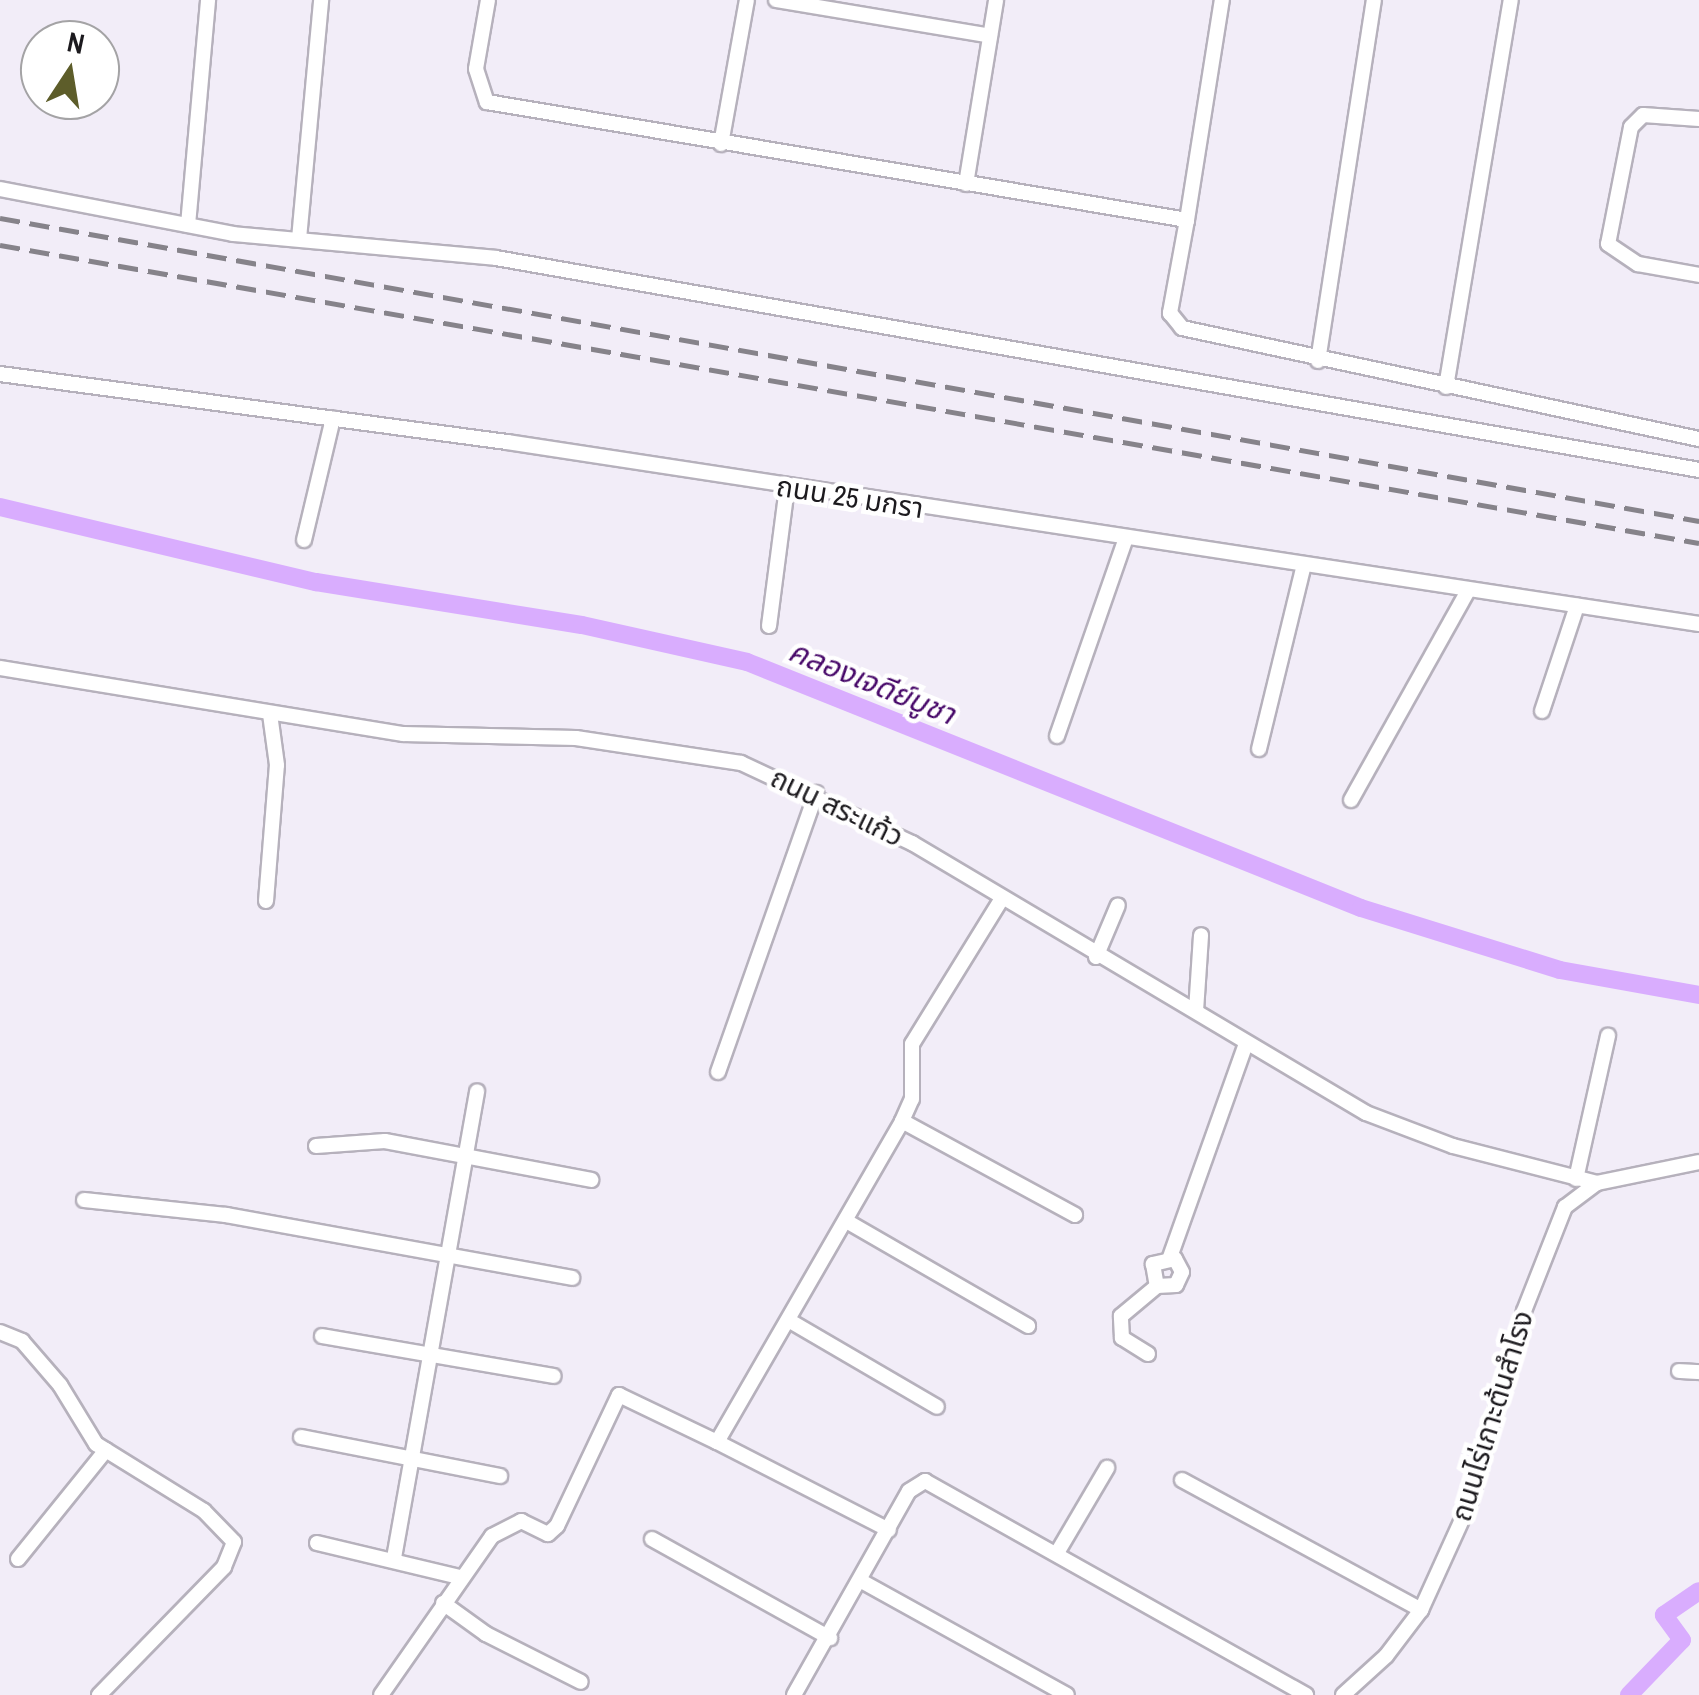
<!DOCTYPE html>
<html>
<head>
<meta charset="utf-8">
<style>
	body { margin:0 }
	#map { position:relative; width:1699px; height:1695px; overflow:hidden; background:#f2edf8; font-family:"Archivo Narrow","Noto Sans Thai",sans-serif }
	div>[style] { position:absolute }
	.canal>* { height:18px; margin:-9px; padding:0 9px; transform-origin:9px; border-radius:9px; background:#d9adfe }
	.roads { filter:drop-shadow(2px 0 #b6b1bc) drop-shadow(-2px 0 #b6b1bc) drop-shadow(0 2px #b6b1bc) drop-shadow(0 -2px #b6b1bc) }
	.minor>* { height:14px; margin:-7px; padding:0 7px; transform-origin:7px; border-radius:7px; background:#fff }
	.rail>* { height:5px; margin-top:-2.5px; transform-origin:0; background:repeating-linear-gradient(90deg,#86838a 0 20px,transparent 0 30px) }
	span { translate:-50% -50%; white-space:nowrap; text-align:center; line-height:1.15; -webkit-text-stroke:9px #fff; paint-order:stroke }
	.street-label { font-size:28px; color:#1c1a1e }
	.water-label { font-size:30px; color:#470869; font-style:italic }
	.north { position:absolute; left:20px; top:20px; width:100px; height:100px; box-sizing:border-box; background:#fff; border:2px solid #a4a3a5; border-radius:50%; rotate:12deg; font-size:28px; font-weight:700; line-height:40px; text-align:center; color:#1c1a1e }
	.north::after { content:''; display:block; margin:auto; width:35px; height:45px; background:#5d5d2a; clip-path:polygon(50% 0,100% 100%,50% 72%,0 100%) }
</style>
</head>
<body>
<div id="map">
	<div class="canal">
		<div style="left:0;top:507px;width:325px;rotate:13.4deg"></div>
		<div style="left:316px;top:582px;width:269px;rotate:9.2deg"></div>
		<div style="left:582px;top:625px;width:169px;rotate:12.6deg"></div>
		<div style="left:747px;top:662px;width:661px;rotate:21.83deg"></div>
		<div style="left:1361px;top:908px;width:208px;rotate:17.3deg"></div>
		<div style="left:1560px;top:970px;width:141px;rotate:10.2deg"></div>
		<div style="left:1629px;top:1695px;width:76px;rotate:-46.1deg"></div>
		<div style="left:1682px;top:1640px;width:31px;rotate:-126deg"></div>
		<div style="left:1664px;top:1615px;width:42px;rotate:-34.4deg"></div>
	</div>
	<div class="roads">
		<div class="minor">
			<div style="left:488px;top:0;width:70px;rotate:99.9deg"></div>
			<div style="left:476px;top:69px;width:35px;rotate:72deg"></div>
			<div style="left:487px;top:102px;width:710px;rotate:9.57deg"></div>
			<div style="left:1187px;top:220px;width:95px;rotate:100.4deg"></div>
			<div style="left:1170px;top:313px;width:19px;rotate:51deg"></div>
			<div style="left:1182px;top:328px;width:529px;rotate:12.12deg"></div>
			<div style="left:776px;top:0;width:217px;rotate:9.5deg"></div>
			<div style="left:1699px;top:119px;width:56px;rotate:-175.9deg"></div>
			<div style="left:1643px;top:115px;width:17px;rotate:135deg"></div>
			<div style="left:1631px;top:127px;width:119px;rotate:101.1deg"></div>
			<div style="left:1608px;top:244px;width:36px;rotate:34deg"></div>
			<div style="left:1638px;top:264px;width:62px;rotate:10.2deg"></div>
			<div style="left:721px;top:144px;width:146px;rotate:-79.8deg"></div>
			<div style="left:966px;top:184px;width:186px;rotate:-80.7deg"></div>
			<div style="left:0;top:189px;width:237px;rotate:10.9deg"></div>
			<div style="left:233px;top:234px;width:264px;rotate:5.2deg"></div>
			<div style="left:496px;top:258px;width:1222px;rotate:9.99deg"></div>
			<div style="left:1187px;top:220px;width:223px;rotate:-81deg"></div>
			<div style="left:188px;top:225px;width:226px;rotate:-84.9deg"></div>
			<div style="left:299px;top:239px;width:240px;rotate:-84.7deg"></div>
			<div style="left:1318px;top:361px;width:365px;rotate:-81.2deg"></div>
			<div style="left:0;top:374px;width:512px;rotate:7.64deg"></div>
			<div style="left:507px;top:442px;width:1206px;rotate:8.68deg"></div>
			<div style="left:1446px;top:387px;width:392px;rotate:-80.5deg"></div>
			<div style="left:304px;top:540px;width:125px;rotate:-76.6deg"></div>
			<div style="left:769px;top:626px;width:139px;rotate:-82.6deg"></div>
			<div style="left:0;top:668px;width:408px;rotate:9.3deg"></div>
			<div style="left:403px;top:734px;width:173px;rotate:1.3deg"></div>
			<div style="left:576px;top:738px;width:167px;rotate:8.6deg"></div>
			<div style="left:741px;top:763px;width:189px;rotate:25.1deg"></div>
			<div style="left:912px;top:843px;width:528px;rotate:30.74deg"></div>
			<div style="left:1366px;top:1113px;width:93px;rotate:20.8deg"></div>
			<div style="left:1453px;top:1146px;width:149px;rotate:14.4deg"></div>
			<div style="left:1542px;top:711px;width:111px;rotate:-71.6deg"></div>
			<div style="left:1057px;top:736px;width:210px;rotate:-70.8deg"></div>
			<div style="left:1259px;top:749px;width:189px;rotate:-76.3deg"></div>
			<div style="left:1351px;top:800px;width:240px;rotate:-60.8deg"></div>
			<div style="left:266px;top:901px;width:136px;rotate:-85.4deg"></div>
			<div style="left:277px;top:765px;width:51px;rotate:-97.8deg"></div>
			<div style="left:1096px;top:957px;width:56px;rotate:-67.1deg"></div>
			<div style="left:1196px;top:1011px;width:76px;rotate:-86.2deg"></div>
			<div style="left:718px;top:1072px;width:296px;rotate:-70.6deg"></div>
			<div style="left:902px;top:1121px;width:197px;rotate:28.5deg"></div>
			<div style="left:316px;top:1146px;width:69px;rotate:-4.1deg"></div>
			<div style="left:385px;top:1141px;width:210px;rotate:10.7deg"></div>
			<div style="left:1576px;top:1179px;width:147px;rotate:-77.4deg"></div>
			<div style="left:84px;top:1200px;width:143px;rotate:6deg"></div>
			<div style="left:226px;top:1215px;width:352px;rotate:10.3deg"></div>
			<div style="left:848px;top:1222px;width:208px;rotate:30deg"></div>
			<div style="left:1170px;top:1257px;width:227px;rotate:-70.4deg"></div>
			<div style="left:790px;top:1321px;width:170px;rotate:30.3deg"></div>
			<div style="left:0;top:1332px;width:24px;rotate:22deg"></div>
			<div style="left:22px;top:1341px;width:58px;rotate:49.2deg"></div>
			<div style="left:60px;top:1385px;width:69px;rotate:58.6deg"></div>
			<div style="left:96px;top:1444px;width:127px;rotate:31.8deg"></div>
			<div style="left:204px;top:1511px;width:43px;rotate:45.9deg"></div>
			<div style="left:234px;top:1542px;width:27px;rotate:112deg"></div>
			<div style="left:224px;top:1567px;width:179px;rotate:134.3deg"></div>
			<div style="left:322px;top:1336px;width:235px;rotate:9.8deg"></div>
			<div style="left:1148px;top:1354px;width:31px;rotate:-148deg"></div>
			<div style="left:1122px;top:1338px;width:22px;rotate:-93deg"></div>
			<div style="left:1121px;top:1316px;width:47px;rotate:-39.8deg"></div>
			<div style="left:1157px;top:1286px;width:19px;rotate:-3deg"></div>
			<div style="left:1176px;top:1285px;width:14px;rotate:-65deg"></div>
			<div style="left:1182px;top:1272px;width:15px;rotate:-118deg"></div>
			<div style="left:1175px;top:1259px;width:23px;rotate:167deg"></div>
			<div style="left:1153px;top:1264px;width:22px;rotate:80deg"></div>
			<div style="left:1679px;top:1371px;width:20px;rotate:3deg"></div>
			<div style="left:301px;top:1437px;width:203px;rotate:11.1deg"></div>
			<div style="left:717px;top:1442px;width:193px;rotate:27.1deg"></div>
			<div style="left:1182px;top:1480px;width:272px;rotate:28.5deg"></div>
			<div style="left:652px;top:1539px;width:204px;rotate:29.1deg"></div>
			<div style="left:317px;top:1543px;width:147px;rotate:13.4deg"></div>
			<div style="left:1057px;top:1553px;width:99px;rotate:-59.5deg"></div>
			<div style="left:394px;top:1558px;width:474px;rotate:-79.9deg"></div>
			<div style="left:18px;top:1559px;width:140px;rotate:-51.1deg"></div>
			<div style="left:863px;top:1582px;width:233px;rotate:29deg"></div>
			<div style="left:443px;top:1603px;width:53px;rotate:35.8deg"></div>
			<div style="left:486px;top:1634px;width:106px;rotate:26.8deg"></div>
			<div style="left:381px;top:1695px;width:194px;rotate:-55.1deg"></div>
			<div style="left:492px;top:1536px;width:33px;rotate:-27deg"></div>
			<div style="left:521px;top:1521px;width:30px;rotate:26deg"></div>
			<div style="left:548px;top:1534px;width:12px;rotate:-42deg"></div>
			<div style="left:557px;top:1526px;width:145px;rotate:-64.7deg"></div>
			<div style="left:619px;top:1395px;width:109px;rotate:25.6deg"></div>
			<div style="left:717px;top:1442px;width:370px;rotate:-60deg"></div>
			<div style="left:902px;top:1121px;width:24px;rotate:-66deg"></div>
			<div style="left:912px;top:1099px;width:55px;rotate:-90deg"></div>
			<div style="left:912px;top:1044px;width:169px;rotate:-58.3deg"></div>
			<div style="left:794px;top:1695px;width:234px;rotate:-60.6deg"></div>
			<div style="left:909px;top:1491px;width:19px;rotate:-32deg"></div>
			<div style="left:925px;top:1481px;width:437px;rotate:29.3deg"></div>
			<div style="left:1343px;top:1695px;width:58px;rotate:-42.2deg"></div>
			<div style="left:1386px;top:1656px;width:58px;rotate:-52.7deg"></div>
			<div style="left:1421px;top:1610px;width:119px;rotate:-65.6deg"></div>
			<div style="left:1470px;top:1502px;width:198px;rotate:-74.2deg"></div>
			<div style="left:1524px;top:1311px;width:112px;rotate:-68.5deg"></div>
			<div style="left:1565px;top:1207px;width:40px;rotate:-37deg"></div>
			<div style="left:1597px;top:1183px;width:104px;rotate:-11.6deg"></div>
		</div>
	</div>
	<div class="rail">
		<div style="left:0;top:218px;width:1726px;rotate:10.11deg"></div>
		<div style="left:0;top:245px;width:1725px;rotate:9.95deg"></div>
	</div>
	<div class="street-label">
		<span style="left:850px;top:497px;rotate:9deg">ถนน 25 มกรา</span>
		<span style="left:837px;top:807px;rotate:26deg">ถนน สระแก้ว</span>
		<span style="left:1492px;top:1416px;rotate:-73deg">ถนนไร่เกาะต้นสำโรง</span>
	</div>
	<div class="water-label">
		<span style="left:872px;top:682px;rotate:22deg">คลองเจดีย์บูชา</span>
	</div>
	<div class="north">N</div>
</div>
</body>
</html>
